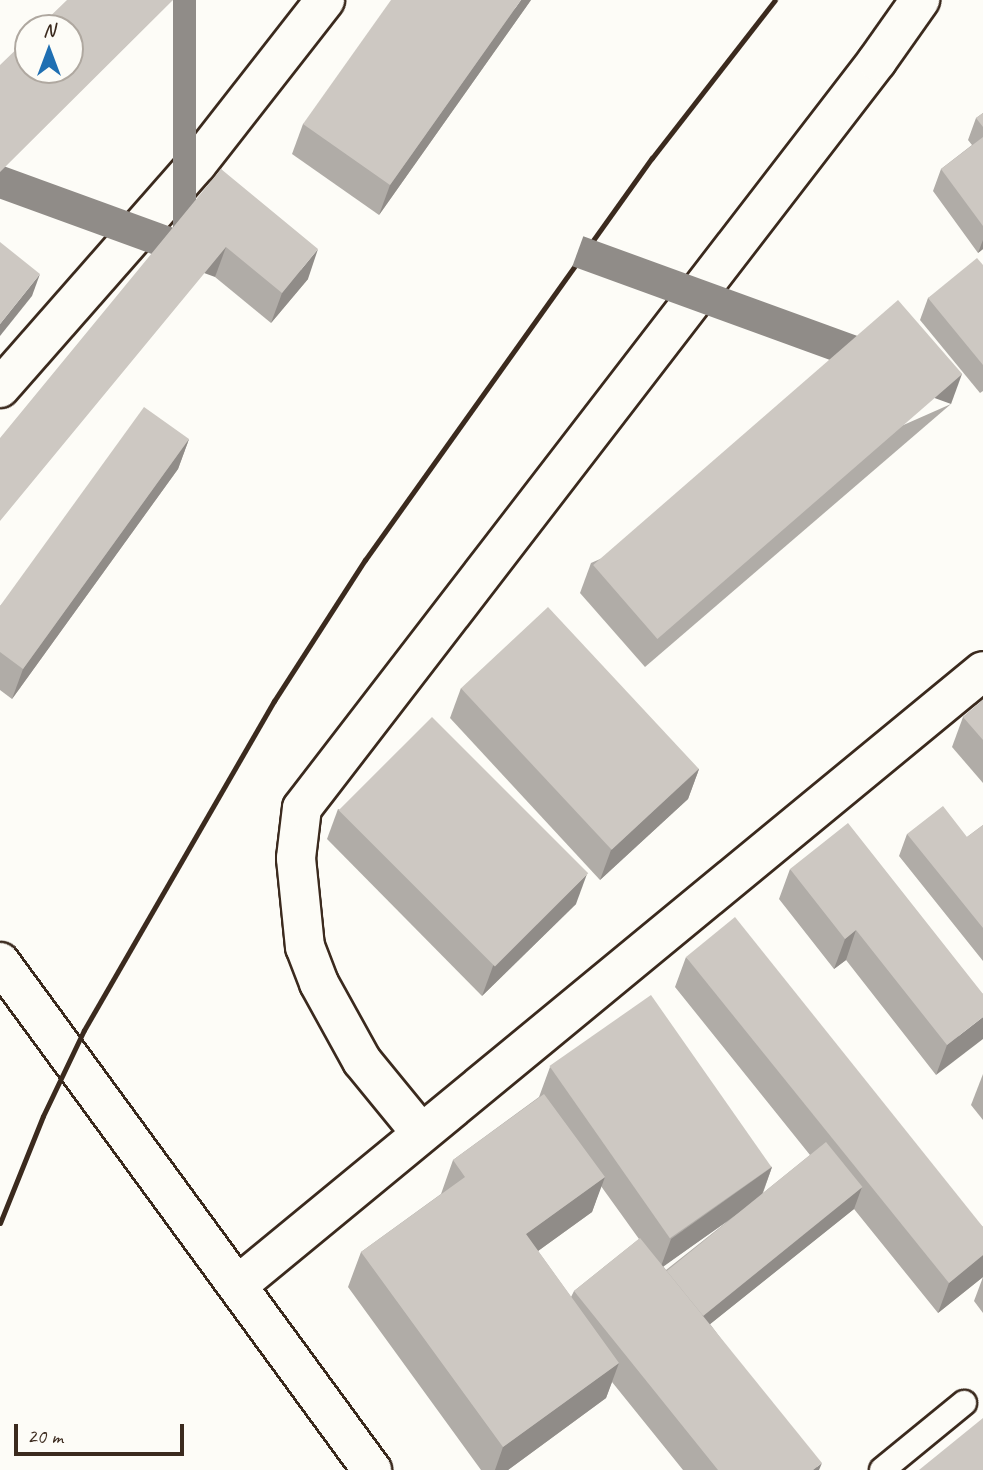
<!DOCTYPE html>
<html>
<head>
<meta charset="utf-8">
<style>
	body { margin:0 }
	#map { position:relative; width:983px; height:1470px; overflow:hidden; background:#fdfcf7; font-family:Caveat,sans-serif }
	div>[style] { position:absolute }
	.roads { filter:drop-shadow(2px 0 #3b2a1e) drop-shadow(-2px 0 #3b2a1e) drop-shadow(0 2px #3b2a1e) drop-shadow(0 -2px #3b2a1e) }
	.lane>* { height:24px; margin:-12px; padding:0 12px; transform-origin:12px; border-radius:12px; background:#fdfcf7 }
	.street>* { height:38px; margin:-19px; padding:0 19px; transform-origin:19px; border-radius:19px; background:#fdfcf7 }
	.secondary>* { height:38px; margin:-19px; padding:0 19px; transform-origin:19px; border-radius:19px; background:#fdfcf7 }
	.rail>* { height:5px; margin:-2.5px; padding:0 2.5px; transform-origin:2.5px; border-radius:2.5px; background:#3b2a1e }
	.wall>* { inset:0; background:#b0aca7 }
	.shaded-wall>* { inset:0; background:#908c88; transform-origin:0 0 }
	.building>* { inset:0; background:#cdc8c2; transform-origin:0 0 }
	span { translate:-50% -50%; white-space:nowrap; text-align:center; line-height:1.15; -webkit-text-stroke:7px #fdfcf7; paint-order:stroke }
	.north { position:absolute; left:14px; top:14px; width:70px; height:70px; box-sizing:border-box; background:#fdfcf7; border:2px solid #afa8a0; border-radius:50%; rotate:0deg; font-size:19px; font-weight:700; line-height:28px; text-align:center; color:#3b2a1e }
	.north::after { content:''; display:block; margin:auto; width:24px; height:32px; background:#1f6fb2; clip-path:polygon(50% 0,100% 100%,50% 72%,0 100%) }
	.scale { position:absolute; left:14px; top:1424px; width:170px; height:32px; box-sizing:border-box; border:4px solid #3b2a1e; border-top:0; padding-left:9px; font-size:21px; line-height:24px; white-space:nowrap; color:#3b2a1e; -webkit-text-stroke:5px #fdfcf7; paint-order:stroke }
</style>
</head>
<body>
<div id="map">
	<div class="roads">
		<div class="lane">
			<div style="left:882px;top:1470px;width:106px;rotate:-39.3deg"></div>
		</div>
		<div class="street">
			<div style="left:0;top:388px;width:298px;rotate:-48.7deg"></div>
			<div style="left:197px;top:164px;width:208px;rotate:-52deg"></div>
			<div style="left:421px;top:1133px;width:93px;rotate:-129.3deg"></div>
			<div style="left:362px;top:1061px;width:89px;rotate:-118.9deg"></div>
			<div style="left:319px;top:983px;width:39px;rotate:-111deg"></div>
			<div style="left:305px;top:947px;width:89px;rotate:-95.8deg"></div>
			<div style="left:296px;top:858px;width:50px;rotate:-83.2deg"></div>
			<div style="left:302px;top:808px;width:943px;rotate:-52.41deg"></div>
			<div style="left:877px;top:61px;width:75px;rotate:-54.8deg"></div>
			<div style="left:238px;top:1285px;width:965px;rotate:-39.49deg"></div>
		</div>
		<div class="secondary">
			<div style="left:0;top:962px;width:630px;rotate:53.79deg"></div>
		</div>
	</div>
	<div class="rail">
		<div style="left:0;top:1223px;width:115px;rotate:-68.1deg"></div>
		<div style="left:43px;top:1116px;width:95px;rotate:-64.5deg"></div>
		<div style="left:84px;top:1030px;width:380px;rotate:-60deg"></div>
		<div style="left:274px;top:701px;width:168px;rotate:-57.2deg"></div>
		<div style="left:365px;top:560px;width:494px;rotate:-54.5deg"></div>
		<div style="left:652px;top:158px;width:200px;rotate:-52.1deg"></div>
	</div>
	<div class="wall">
		<div style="clip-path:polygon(531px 0,379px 215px,292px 154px,303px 124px)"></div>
		<div style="clip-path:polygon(983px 113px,983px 249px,978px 253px,933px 191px,941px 169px,972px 145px,968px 140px,976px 118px)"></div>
		<div style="clip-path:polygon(221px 169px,308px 279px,271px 323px,215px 277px)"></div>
		<div style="clip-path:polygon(983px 265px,983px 391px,980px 393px,920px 320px,928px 298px)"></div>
		<div style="clip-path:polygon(951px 404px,645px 667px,580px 593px,591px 563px)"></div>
		<div style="clip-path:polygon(189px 439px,178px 469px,12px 699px,0 690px,0 606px)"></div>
		<div style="clip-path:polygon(461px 688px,699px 769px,688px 799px,600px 880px,450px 718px)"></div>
		<div style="clip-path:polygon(983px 700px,983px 783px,952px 747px,963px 717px)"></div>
		<div style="clip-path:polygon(338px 809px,576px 904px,482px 996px,327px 839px)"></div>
		<div style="clip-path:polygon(983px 825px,983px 961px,899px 856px,907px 834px,967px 837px)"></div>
		<div style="clip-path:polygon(790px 869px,983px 994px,936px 1075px,846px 960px,834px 969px,779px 899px)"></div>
		<div style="clip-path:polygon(evenodd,686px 957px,983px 1227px,983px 1313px,974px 1301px,983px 1277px,938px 1313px,854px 1209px,710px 1324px,819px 1470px,683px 1470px,612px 1382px,606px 1398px,508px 1470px,481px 1470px,348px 1287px,361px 1252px,441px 1194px,453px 1160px,539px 1097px,550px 1067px,772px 1167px,763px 1193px,810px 1155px,675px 987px,686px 957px,601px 1186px,639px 1239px,574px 1291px,571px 1297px,538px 1251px,592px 1212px,601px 1186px,686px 957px,728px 1221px,666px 1270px,663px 1266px,728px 1221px)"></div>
		<div style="clip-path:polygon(983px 1074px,983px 1120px,971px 1105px)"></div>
	</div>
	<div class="shaded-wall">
		<div style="left:173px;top:0;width:23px;height:244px"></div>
		<div style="clip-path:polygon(521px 0,531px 0,379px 215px,390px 185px)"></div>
		<div style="clip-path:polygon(983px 240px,983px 249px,978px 253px)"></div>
		<div style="left:226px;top:247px;width:32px;height:355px;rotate:110deg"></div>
		<div style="clip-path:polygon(318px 249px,308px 279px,271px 323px,282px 293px)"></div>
		<div style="clip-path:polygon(40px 274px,32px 296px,0 336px,0 324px)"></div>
		<div style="left:962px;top:374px;width:32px;height:403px;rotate:110deg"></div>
		<div style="clip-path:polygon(189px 439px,178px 469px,12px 699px,23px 669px)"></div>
		<div style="clip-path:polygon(699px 769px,688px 799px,600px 880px,611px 850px)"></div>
		<div style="clip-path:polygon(587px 874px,576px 904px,482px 996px,493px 966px)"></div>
		<div style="clip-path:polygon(856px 930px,846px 960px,834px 969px,845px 939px)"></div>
		<div style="clip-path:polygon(983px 1017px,983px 1039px,936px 1075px,947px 1045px)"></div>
		<div style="clip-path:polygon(772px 1167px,761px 1197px,660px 1269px,671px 1239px)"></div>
		<div style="clip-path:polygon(605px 1177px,592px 1212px,513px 1269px,526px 1234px)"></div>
		<div style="clip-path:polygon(862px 1187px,854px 1209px,689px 1341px,697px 1319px)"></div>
		<div style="clip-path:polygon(983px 1255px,983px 1277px,938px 1313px,949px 1283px)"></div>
		<div style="clip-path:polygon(619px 1363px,606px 1398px,508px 1470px,495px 1470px,503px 1447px)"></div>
		<div style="clip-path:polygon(822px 1463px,819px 1470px,813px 1470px)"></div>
	</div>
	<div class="building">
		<div style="clip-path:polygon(67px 0,173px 0,0 172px,0 65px,28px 38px,28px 70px,70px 70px,70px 28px,38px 28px)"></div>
		<div style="clip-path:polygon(391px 0,521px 0,390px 185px,303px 124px)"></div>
		<div style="clip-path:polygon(983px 113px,983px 127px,976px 118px)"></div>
		<div style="clip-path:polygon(983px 137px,983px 226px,941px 169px)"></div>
		<div style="clip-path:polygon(221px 169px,318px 249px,282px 293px,226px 247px,0 521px,0 438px)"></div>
		<div style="clip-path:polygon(0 242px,40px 274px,0 324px)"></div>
		<div style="clip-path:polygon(977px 258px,983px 265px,983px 365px,928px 298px)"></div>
		<div style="left:898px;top:300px;width:98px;height:404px;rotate:49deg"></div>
		<div style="clip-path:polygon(144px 407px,189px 439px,23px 669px,0 652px,0 606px)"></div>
		<div style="left:548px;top:607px;width:221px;height:119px;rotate:47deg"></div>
		<div style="clip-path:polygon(983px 700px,983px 740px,963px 717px)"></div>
		<div style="left:432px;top:717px;width:221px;height:132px;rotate:45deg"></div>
		<div style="clip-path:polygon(943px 806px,967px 837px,983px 825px,983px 928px,907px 834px)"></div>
		<div style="clip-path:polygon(848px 823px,983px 994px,983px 1017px,947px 1045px,856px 930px,845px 939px,790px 869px)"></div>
		<div style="clip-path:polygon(735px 917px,983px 1227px,983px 1255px,949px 1283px,686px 957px)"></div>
		<div style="left:651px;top:995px;width:210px;height:124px;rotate:55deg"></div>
		<div style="clip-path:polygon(544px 1094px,605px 1177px,526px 1234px,619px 1363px,503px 1447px,361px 1252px,465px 1177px,453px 1160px)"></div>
		<div style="left:826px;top:1142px;width:58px;height:205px;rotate:51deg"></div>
		<div style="clip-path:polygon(640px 1238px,822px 1463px,813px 1470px,718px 1470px,574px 1291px)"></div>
		<div style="clip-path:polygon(983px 1418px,983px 1470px,919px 1470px)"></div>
	</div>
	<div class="north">N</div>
	<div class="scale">20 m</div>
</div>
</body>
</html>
